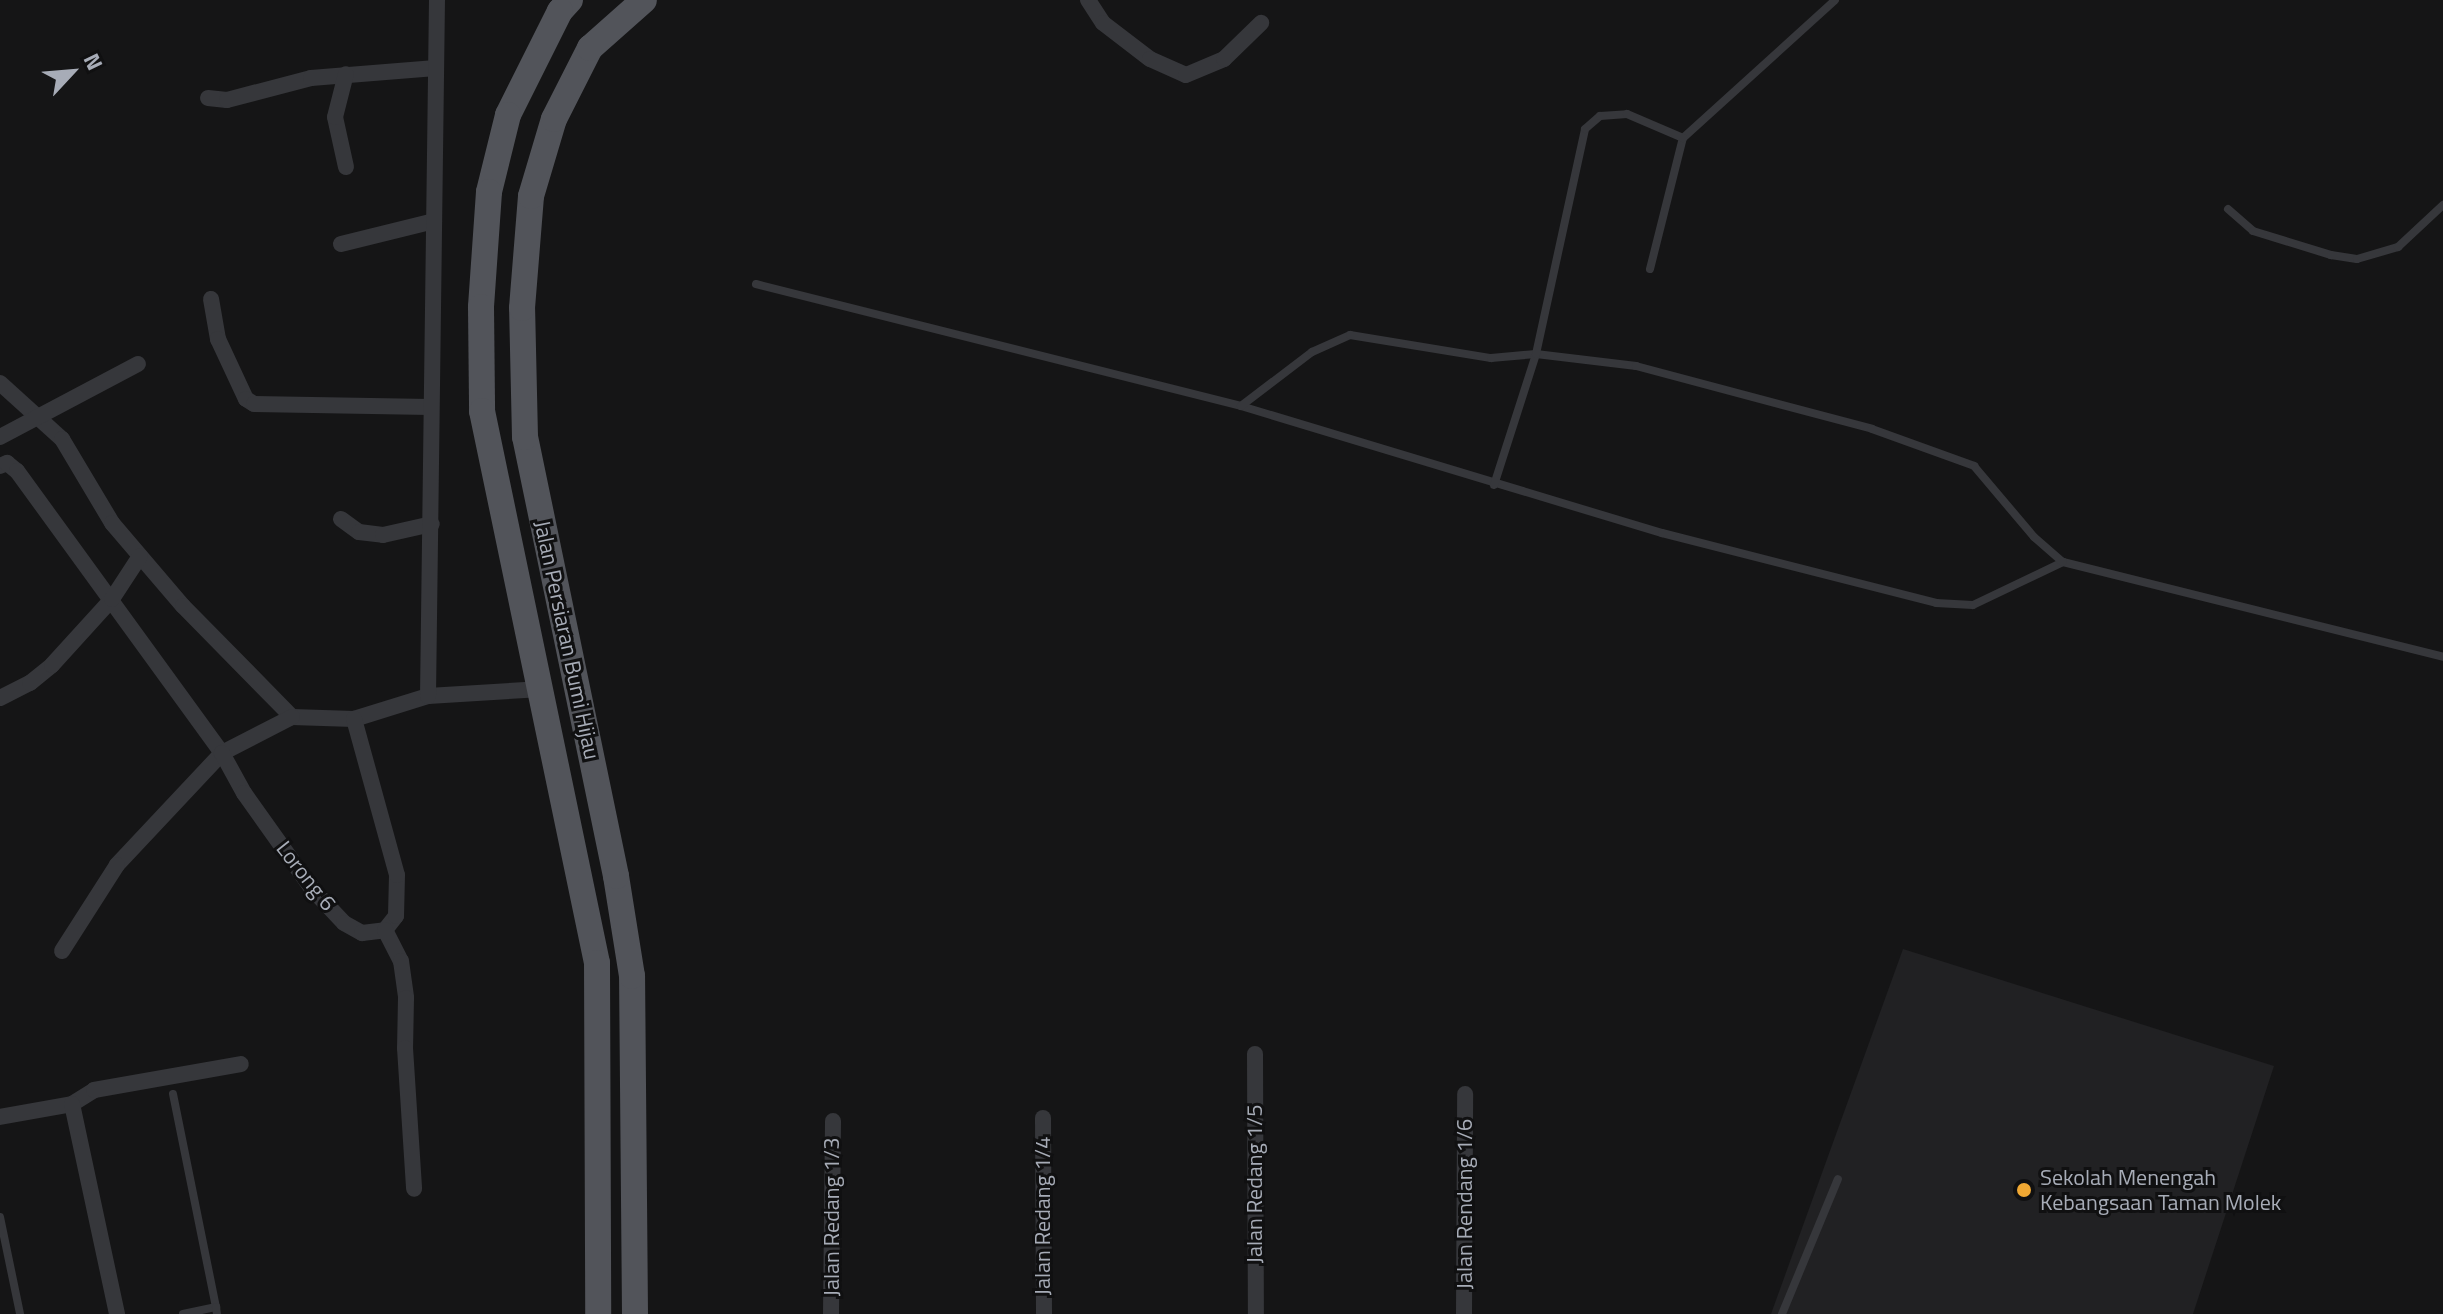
<!DOCTYPE html>
<html>
<head>
<meta charset="utf-8">
<style>
	body { margin:0 }
	#map { position:relative; width:2443px; height:1314px; overflow:hidden; background:#151516; font-family:"Titillium Web",sans-serif }
	div>[style] { position:absolute }
	.built>* { inset:0; background:#212123 }
	.lane>* { height:8px; margin:-4px; padding:0 4px; transform-origin:4px; border-radius:4px; background:#36373b }
	.street>* { height:16px; margin:-8px; padding:0 8px; transform-origin:8px; border-radius:8px; background:#36373b }
	.primary>* { height:26px; margin:-13px; padding:0 13px; transform-origin:13px; border-radius:13px; background:#52545a }
	.dots>* { width:22px; height:22px; translate:-50% -50%; box-sizing:border-box; border:4px solid #101011; border-radius:50% }
	span { translate:-50% -50%; white-space:nowrap; text-align:center; line-height:1.15; -webkit-text-stroke:6px #101011; paint-order:stroke }
	.street-label { font-size:22px; color:#a7acb7 }
	.poi-label { font-size:22px; color:#a7acb7 }
	.left { translate:0 -50%; text-align:left }
	.north { position:absolute; left:32px; top:32px; width:80px; height:80px; -webkit-text-stroke:6px #101011; paint-order:stroke; rotate:64deg; font-size:22px; font-weight:700; line-height:32px; text-align:center; color:#a7acb7 }
	.north::after { content:''; display:block; margin:auto; width:28px; height:36px; background:#a7acb7; clip-path:polygon(50% 0,100% 100%,50% 72%,0 100%) }
</style>
</head>
<body>
<div id="map">
	<div class="built">
		<div style="clip-path:polygon(1903px 949px,2274px 1066px,2193px 1314px,1771px 1314px)"></div>
	</div>
	<div class="lane">
		<div style="left:2228px;top:209px;width:33px;rotate:41deg"></div>
		<div style="left:2253px;top:231px;width:82px;rotate:17.1deg"></div>
		<div style="left:2331px;top:255px;width:26px;rotate:9deg"></div>
		<div style="left:2357px;top:259px;width:43px;rotate:-16.3deg"></div>
		<div style="left:2398px;top:247px;width:62px;rotate:-43deg"></div>
		<div style="left:1650px;top:269px;width:135px;rotate:-75.9deg"></div>
		<div style="left:1683px;top:138px;width:205px;rotate:-42.2deg"></div>
		<div style="left:756px;top:284px;width:500px;rotate:14.12deg"></div>
		<div style="left:1241px;top:406px;width:440px;rotate:16.8deg"></div>
		<div style="left:1662px;top:533px;width:283px;rotate:14.3deg"></div>
		<div style="left:1936px;top:603px;width:37px;rotate:3deg"></div>
		<div style="left:1973px;top:605px;width:100px;rotate:-25.5deg"></div>
		<div style="left:2063px;top:562px;width:392px;rotate:14deg"></div>
		<div style="left:1241px;top:406px;width:89px;rotate:-37.3deg"></div>
		<div style="left:1312px;top:352px;width:42px;rotate:-24.1deg"></div>
		<div style="left:1350px;top:335px;width:143px;rotate:9.3deg"></div>
		<div style="left:1491px;top:358px;width:45px;rotate:-5.1deg"></div>
		<div style="left:1536px;top:354px;width:101px;rotate:6.8deg"></div>
		<div style="left:1636px;top:366px;width:244px;rotate:14.9deg"></div>
		<div style="left:1872px;top:429px;width:109px;rotate:19.9deg"></div>
		<div style="left:1974px;top:466px;width:93px;rotate:49.8deg"></div>
		<div style="left:2034px;top:537px;width:38px;rotate:41deg"></div>
		<div style="left:1494px;top:485px;width:138px;rotate:-72.2deg"></div>
		<div style="left:1536px;top:354px;width:230px;rotate:-77.7deg"></div>
		<div style="left:1585px;top:129px;width:20px;rotate:-41deg"></div>
		<div style="left:1600px;top:116px;width:27px;rotate:-4deg"></div>
		<div style="left:1627px;top:114px;width:61px;rotate:23.2deg"></div>
		<div style="left:173px;top:1094px;width:217px;rotate:78.6deg"></div>
		<div style="left:0;top:1217px;width:99px;rotate:78.3deg"></div>
		<div style="left:183px;top:1314px;width:34px;rotate:-12deg"></div>
		<div style="left:216px;top:1307px;width:7px;rotate:82deg"></div>
		<div style="left:1782px;top:1314px;width:146px;rotate:-67.5deg"></div>
	</div>
	<div class="street">
		<div style="left:1088px;top:0;width:27px;rotate:57deg"></div>
		<div style="left:1103px;top:23px;width:59px;rotate:37.5deg"></div>
		<div style="left:1150px;top:59px;width:39px;rotate:24deg"></div>
		<div style="left:1186px;top:75px;width:41px;rotate:-22.8deg"></div>
		<div style="left:1224px;top:59px;width:52px;rotate:-44.2deg"></div>
		<div style="left:208px;top:98px;width:19px;rotate:6deg"></div>
		<div style="left:227px;top:100px;width:87px;rotate:-14.7deg"></div>
		<div style="left:311px;top:78px;width:125px;rotate:-4.6deg"></div>
		<div style="left:346px;top:167px;width:51px;rotate:-102.4deg"></div>
		<div style="left:335px;top:117px;width:44px;rotate:-75.7deg"></div>
		<div style="left:341px;top:244px;width:96px;rotate:-13.9deg"></div>
		<div style="left:211px;top:299px;width:41px;rotate:80.1deg"></div>
		<div style="left:218px;top:339px;width:66px;rotate:65deg"></div>
		<div style="left:246px;top:399px;width:9px;rotate:32deg"></div>
		<div style="left:254px;top:404px;width:176px;rotate:1deg"></div>
		<div style="left:0;top:383px;width:84px;rotate:42.1deg"></div>
		<div style="left:62px;top:439px;width:98px;rotate:59.2deg"></div>
		<div style="left:112px;top:523px;width:109px;rotate:49.5deg"></div>
		<div style="left:183px;top:606px;width:156px;rotate:45.5deg"></div>
		<div style="left:292px;top:717px;width:62px;rotate:1.8deg"></div>
		<div style="left:354px;top:719px;width:77px;rotate:-17.3deg"></div>
		<div style="left:428px;top:696px;width:114px;rotate:-3.5deg"></div>
		<div style="left:0;top:437px;width:156px;rotate:-27.9deg"></div>
		<div style="left:0;top:466px;width:8px;rotate:-23deg"></div>
		<div style="left:7px;top:463px;width:13px;rotate:39deg"></div>
		<div style="left:17px;top:471px;width:349px;rotate:54deg"></div>
		<div style="left:222px;top:753px;width:154px;rotate:133.2deg"></div>
		<div style="left:117px;top:865px;width:102px;rotate:122.6deg"></div>
		<div style="left:341px;top:519px;width:22px;rotate:36deg"></div>
		<div style="left:359px;top:532px;width:24px;rotate:7deg"></div>
		<div style="left:383px;top:535px;width:50px;rotate:-12.7deg"></div>
		<div style="left:428px;top:696px;width:696px;rotate:-89.26deg"></div>
		<div style="left:0;top:698px;width:34px;rotate:-27deg"></div>
		<div style="left:30px;top:683px;width:28px;rotate:-39deg"></div>
		<div style="left:52px;top:665px;width:89px;rotate:-47.7deg"></div>
		<div style="left:112px;top:599px;width:51px;rotate:-56.9deg"></div>
		<div style="left:292px;top:717px;width:79px;rotate:152.8deg"></div>
		<div style="left:222px;top:753px;width:46px;rotate:61.2deg"></div>
		<div style="left:244px;top:793px;width:119px;rotate:54.6deg"></div>
		<div style="left:313px;top:890px;width:45px;rotate:46.8deg"></div>
		<div style="left:344px;top:923px;width:21px;rotate:29deg"></div>
		<div style="left:362px;top:933px;width:23px;rotate:-7deg"></div>
		<div style="left:385px;top:930px;width:18px;rotate:-52deg"></div>
		<div style="left:396px;top:916px;width:41px;rotate:-88.6deg"></div>
		<div style="left:397px;top:875px;width:162px;rotate:-105.4deg"></div>
		<div style="left:385px;top:930px;width:35px;rotate:63deg"></div>
		<div style="left:401px;top:961px;width:37px;rotate:82deg"></div>
		<div style="left:406px;top:998px;width:50px;rotate:91.1deg"></div>
		<div style="left:405px;top:1048px;width:141px;rotate:86.3deg"></div>
		<div style="left:1255px;top:1054px;width:260px;rotate:89.8deg"></div>
		<div style="left:72px;top:1104px;width:26px;rotate:-32deg"></div>
		<div style="left:94px;top:1090px;width:149px;rotate:-10deg"></div>
		<div style="left:0;top:1117px;width:73px;rotate:-10.2deg"></div>
		<div style="left:72px;top:1104px;width:215px;rotate:77.9deg"></div>
		<div style="left:1043px;top:1118px;width:196px;rotate:89.7deg"></div>
		<div style="left:831px;top:1314px;width:193px;rotate:-89.4deg"></div>
		<div style="left:1464px;top:1314px;width:220px;rotate:-89.7deg"></div>
	</div>
	<div class="primary">
		<div style="left:570px;top:0;width:15px;rotate:132deg"></div>
		<div style="left:560px;top:11px;width:116px;rotate:116.6deg"></div>
		<div style="left:508px;top:115px;width:79px;rotate:103.9deg"></div>
		<div style="left:489px;top:192px;width:115px;rotate:94deg"></div>
		<div style="left:481px;top:307px;width:104px;rotate:89.4deg"></div>
		<div style="left:482px;top:411px;width:564px;rotate:78.23deg"></div>
		<div style="left:597px;top:963px;width:351px;rotate:89.8deg"></div>
		<div style="left:635px;top:1314px;width:338px;rotate:-90.5deg"></div>
		<div style="left:632px;top:976px;width:101px;rotate:-99.1deg"></div>
		<div style="left:616px;top:876px;width:448px;rotate:-101.7deg"></div>
		<div style="left:525px;top:437px;width:129px;rotate:-91.3deg"></div>
		<div style="left:522px;top:308px;width:112px;rotate:-85.4deg"></div>
		<div style="left:531px;top:196px;width:80px;rotate:-73.4deg"></div>
		<div style="left:554px;top:119px;width:80px;rotate:-63.1deg"></div>
		<div style="left:590px;top:48px;width:72px;rotate:-41.6deg"></div>
	</div>
	<div class="dots">
		<div style="left:2024px;top:1190px;background:#f0a833"></div>
	</div>
	<div class="street-label">
		<span style="left:567px;top:640px;rotate:78deg">Jalan Persiaran Bumi Hijau</span>
		<span style="left:306px;top:876px;rotate:52deg">Lorong 6</span>
		<span style="left:1255px;top:1184px;rotate:-90deg">Jalan Redang 1/5</span>
		<span style="left:1465px;top:1204px;rotate:-90deg">Jalan Rendang 1/6</span>
		<span style="left:1043px;top:1216px;rotate:-90deg">Jalan Redang 1/4</span>
		<span style="left:832px;top:1217px;rotate:-90deg">Jalan Redang 1/3</span>
	</div>
	<div class="poi-label">
		<span class="left" style="left:2040px;top:1190px">Sekolah Menengah<br>Kebangsaan Taman Molek</span>
	</div>
	<div class="north">N</div>
</div>
</body>
</html>
